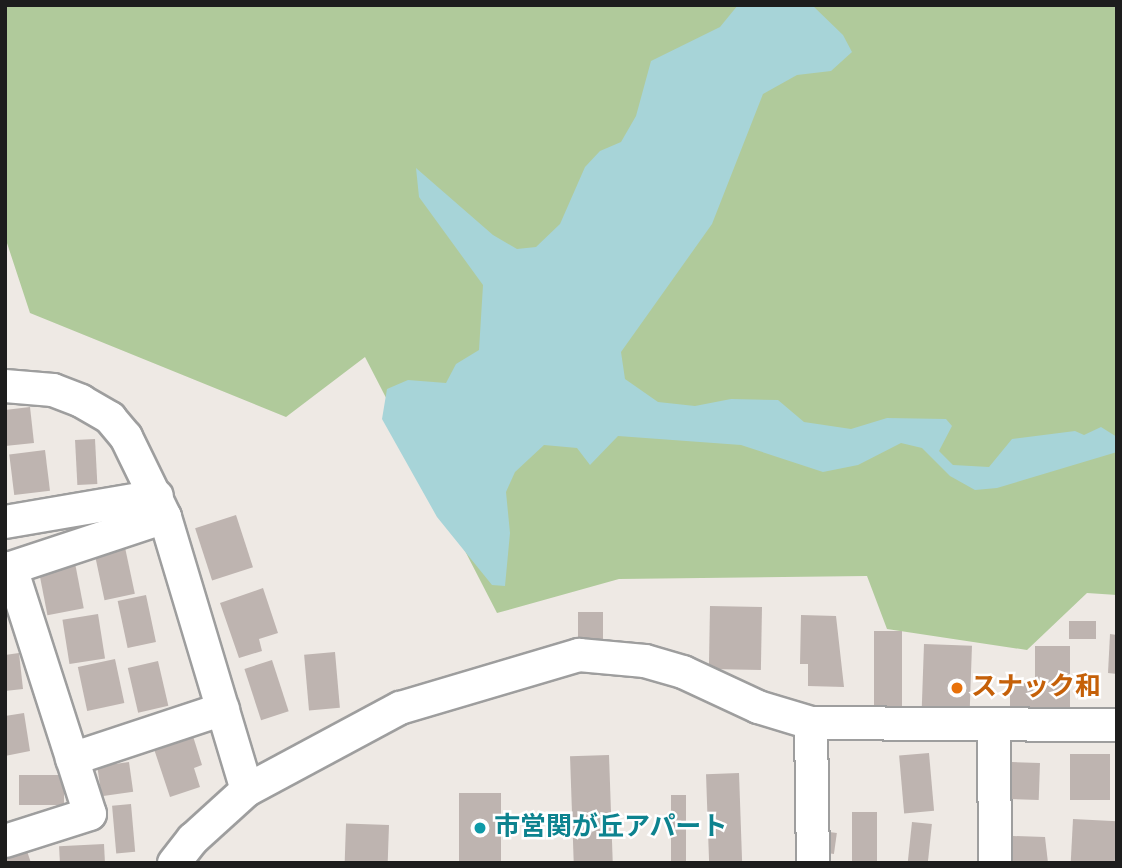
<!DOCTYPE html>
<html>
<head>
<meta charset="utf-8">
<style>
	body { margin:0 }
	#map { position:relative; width:1122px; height:868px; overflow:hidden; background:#eee9e4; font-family:"Sofia Sans Condensed","Noto Sans JP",sans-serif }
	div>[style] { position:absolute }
	.forest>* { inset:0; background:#b0ca9b }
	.water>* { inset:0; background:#a7d4d8 }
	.building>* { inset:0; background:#beb4b0; transform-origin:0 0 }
	.roads { filter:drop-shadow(2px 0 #9e9e9e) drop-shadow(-2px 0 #9e9e9e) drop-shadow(0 2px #9e9e9e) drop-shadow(0 -2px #9e9e9e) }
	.street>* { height:32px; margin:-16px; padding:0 16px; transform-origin:16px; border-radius:16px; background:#fff }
	.dots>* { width:19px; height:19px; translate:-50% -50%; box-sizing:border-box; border:4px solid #fff; border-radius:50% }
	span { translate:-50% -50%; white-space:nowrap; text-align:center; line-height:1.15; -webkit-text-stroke:5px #fff; paint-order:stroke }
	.food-label { font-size:26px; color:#c56008; font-weight:700 }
	.left { translate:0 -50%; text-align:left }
	.culture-label { font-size:26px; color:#0d838f; font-weight:700 }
	.frame { position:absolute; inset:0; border:7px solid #1d1d1d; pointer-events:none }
</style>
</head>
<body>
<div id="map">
	<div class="forest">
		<div style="clip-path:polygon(5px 5px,1117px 5px,1117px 595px,1087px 593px,1027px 650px,887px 629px,867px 576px,619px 579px,497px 613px,365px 357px,286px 417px,30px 313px,5px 237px)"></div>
	</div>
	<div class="water">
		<div style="clip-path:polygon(738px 5px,812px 5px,843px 35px,852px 52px,831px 71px,797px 75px,763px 94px,712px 224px,621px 352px,625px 379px,658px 402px,695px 406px,731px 399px,778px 400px,804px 422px,851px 429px,887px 418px,946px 419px,952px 426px,939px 451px,953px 465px,989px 467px,1012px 439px,1075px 431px,1084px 435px,1101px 427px,1117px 437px,1117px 452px,997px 488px,975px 490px,950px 476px,922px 448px,901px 443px,858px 465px,823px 472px,741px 445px,618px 436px,590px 465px,577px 448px,544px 445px,515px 472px,506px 492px,510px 533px,505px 586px,492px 585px,437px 517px,382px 419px,387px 389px,408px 380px,446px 383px,456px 364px,479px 350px,483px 285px,419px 197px,416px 168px,493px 235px,517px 249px,536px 247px,560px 224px,585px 167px,600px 151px,621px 142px,636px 116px,651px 61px,720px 27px)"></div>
	</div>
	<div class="building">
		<div style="clip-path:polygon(30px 407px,34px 443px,5px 446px,5px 410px)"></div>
		<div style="left:95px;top:439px;width:45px;height:20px;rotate:87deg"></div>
		<div style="left:45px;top:450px;width:41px;height:36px;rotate:83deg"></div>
		<div style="left:236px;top:515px;width:55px;height:43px;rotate:72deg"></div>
		<div style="left:123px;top:538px;width:57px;height:31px;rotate:78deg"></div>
		<div style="left:75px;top:563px;width:46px;height:37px;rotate:79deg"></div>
		<div style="clip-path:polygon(263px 588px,278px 633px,259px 639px,262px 651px,239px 658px,220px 603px)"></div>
		<div style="left:146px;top:595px;width:48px;height:29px;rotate:78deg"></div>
		<div style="left:710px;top:606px;width:52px;height:63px;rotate:1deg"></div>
		<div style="left:578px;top:612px;width:25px;height:27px"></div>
		<div style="left:98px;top:614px;width:45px;height:36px;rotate:81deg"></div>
		<div style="clip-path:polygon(801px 615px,836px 616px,844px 687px,808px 686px,808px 664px,800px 664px)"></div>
		<div style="left:1096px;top:621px;width:18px;height:27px;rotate:90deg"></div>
		<div style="left:874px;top:631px;width:28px;height:76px"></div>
		<div style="clip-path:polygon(1110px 634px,1117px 635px,1117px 674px,1108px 673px)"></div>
		<div style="left:924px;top:644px;width:48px;height:78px;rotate:2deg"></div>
		<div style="clip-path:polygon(1035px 646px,1070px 646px,1070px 712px,1010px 712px,1010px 683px,1035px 683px)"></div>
		<div style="left:335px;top:652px;width:56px;height:31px;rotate:85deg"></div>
		<div style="clip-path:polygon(19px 653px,23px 689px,5px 691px,5px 655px)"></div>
		<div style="left:115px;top:659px;width:45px;height:38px;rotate:78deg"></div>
		<div style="left:272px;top:660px;width:54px;height:29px;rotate:72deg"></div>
		<div style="left:158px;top:661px;width:46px;height:31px;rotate:77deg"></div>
		<div style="clip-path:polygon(24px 713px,30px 751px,5px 756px,5px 716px)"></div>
		<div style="clip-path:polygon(192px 733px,202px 765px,194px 768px,200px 787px,170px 797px,153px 746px)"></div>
		<div style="left:929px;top:753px;width:58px;height:30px;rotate:85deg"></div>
		<div style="left:1070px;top:754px;width:40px;height:46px"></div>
		<div style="left:609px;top:755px;width:108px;height:39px;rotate:88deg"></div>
		<div style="left:129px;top:762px;width:30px;height:32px;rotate:82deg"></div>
		<div style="left:1012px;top:762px;width:28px;height:37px;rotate:2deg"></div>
		<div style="left:739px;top:773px;width:90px;height:33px;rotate:88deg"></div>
		<div style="left:19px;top:775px;width:45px;height:30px"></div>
		<div style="left:459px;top:793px;width:42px;height:70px"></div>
		<div style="left:671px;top:795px;width:15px;height:68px"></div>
		<div style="left:131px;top:804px;width:48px;height:19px;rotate:85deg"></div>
		<div style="left:852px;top:812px;width:25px;height:51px"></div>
		<div style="left:1073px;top:819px;width:44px;height:44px;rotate:3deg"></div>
		<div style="left:912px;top:822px;width:20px;height:41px;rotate:6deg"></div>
		<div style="left:389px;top:825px;width:38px;height:43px;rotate:92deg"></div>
		<div style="left:822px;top:831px;width:15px;height:21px;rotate:8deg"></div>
		<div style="clip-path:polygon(1013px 836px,1045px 837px,1048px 863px,1009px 863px)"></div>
		<div style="clip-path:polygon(24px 842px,31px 863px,5px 863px,5px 848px)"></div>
		<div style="left:104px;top:844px;width:19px;height:45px;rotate:87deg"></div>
	</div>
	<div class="roads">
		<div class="street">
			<div style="left:5px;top:386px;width:48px;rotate:4.8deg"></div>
			<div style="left:53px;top:390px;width:30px;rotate:21deg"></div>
			<div style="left:81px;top:401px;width:34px;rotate:30deg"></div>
			<div style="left:110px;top:418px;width:25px;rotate:50deg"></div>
			<div style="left:126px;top:437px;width:89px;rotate:64deg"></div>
			<div style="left:165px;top:517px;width:285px;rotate:73.3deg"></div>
			<div style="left:5px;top:522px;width:154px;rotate:-9.7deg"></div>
			<div style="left:11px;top:568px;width:162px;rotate:-18.3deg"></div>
			<div style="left:5px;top:569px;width:6px;rotate:-9deg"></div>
			<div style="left:11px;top:568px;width:258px;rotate:72.2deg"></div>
			<div style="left:90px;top:814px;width:89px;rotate:162.4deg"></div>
			<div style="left:811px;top:723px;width:140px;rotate:89.2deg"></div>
			<div style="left:994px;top:727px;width:136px;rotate:89.6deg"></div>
			<div style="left:72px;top:759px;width:159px;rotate:-18.3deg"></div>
			<div style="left:174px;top:863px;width:31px;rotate:-52deg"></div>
			<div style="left:193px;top:839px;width:73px;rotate:-42.2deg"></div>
			<div style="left:247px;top:790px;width:174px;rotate:-28.2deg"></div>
			<div style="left:400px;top:708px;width:187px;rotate:-16.5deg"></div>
			<div style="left:579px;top:655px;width:66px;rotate:5.2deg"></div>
			<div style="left:645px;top:661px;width:40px;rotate:16deg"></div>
			<div style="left:683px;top:672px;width:83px;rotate:25deg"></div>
			<div style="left:758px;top:707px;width:55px;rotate:16.8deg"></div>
			<div style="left:811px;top:723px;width:306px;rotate:0.4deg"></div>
		</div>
	</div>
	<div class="dots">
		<div style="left:957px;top:688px;background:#e8710a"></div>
		<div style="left:480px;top:828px;background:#0f9aa8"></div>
	</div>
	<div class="food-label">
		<span class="left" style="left:971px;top:688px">スナック和</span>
	</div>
	<div class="culture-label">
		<span class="left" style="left:494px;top:828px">市営関が丘アパート</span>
	</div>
	<div class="frame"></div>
</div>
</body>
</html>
